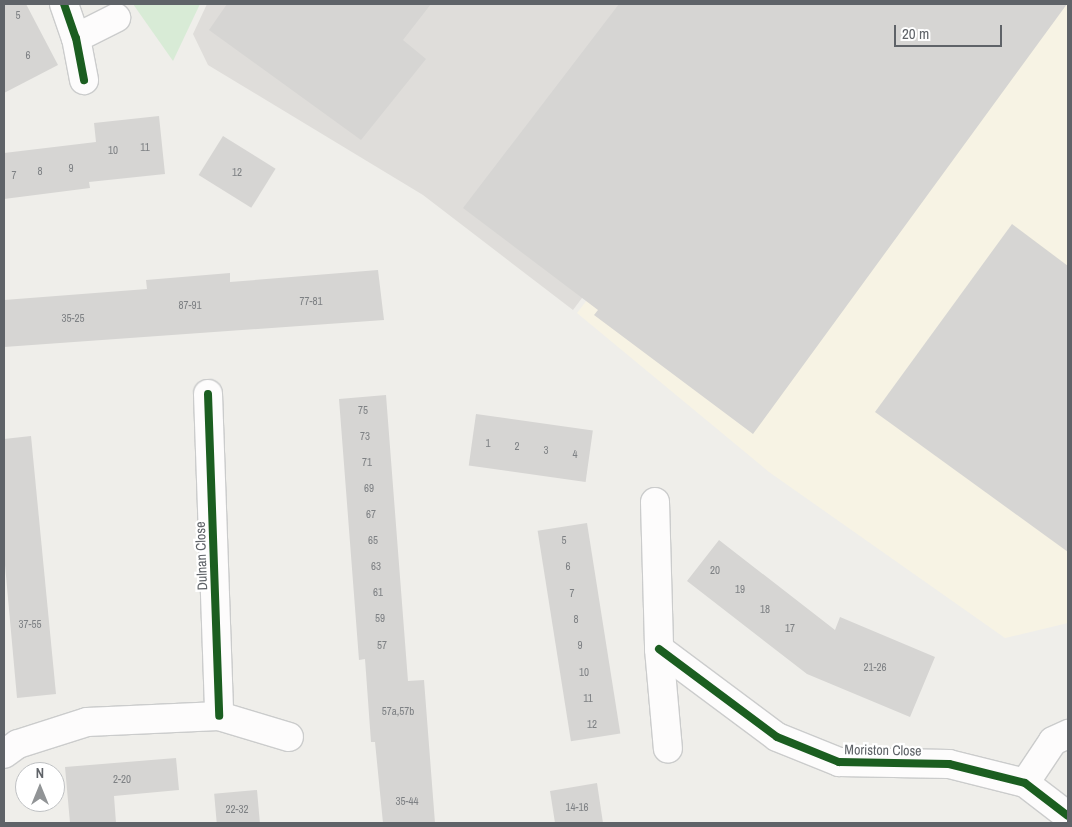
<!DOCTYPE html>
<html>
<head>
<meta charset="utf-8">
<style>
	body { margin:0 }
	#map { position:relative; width:1072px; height:827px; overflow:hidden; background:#efeeea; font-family:"Archivo Narrow",sans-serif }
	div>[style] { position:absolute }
	.commercial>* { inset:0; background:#f7f3e4 }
	.industrial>* { inset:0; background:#dfddda }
	.green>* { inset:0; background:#d8ebd6 }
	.building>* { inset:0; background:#d6d5d3; transform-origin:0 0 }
	.roads { filter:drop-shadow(1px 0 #cbcccc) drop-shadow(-1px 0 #cbcccc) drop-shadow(0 1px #cbcccc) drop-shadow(0 -1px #cbcccc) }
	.minor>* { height:28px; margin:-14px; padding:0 14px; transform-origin:14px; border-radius:14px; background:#fdfcfc }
	.cycleway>* { height:8px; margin:-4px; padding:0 4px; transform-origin:4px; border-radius:4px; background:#1b5e20 }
	span { translate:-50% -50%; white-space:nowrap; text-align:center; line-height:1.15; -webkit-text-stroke:4.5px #fff; paint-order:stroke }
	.number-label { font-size:11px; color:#7e8184 }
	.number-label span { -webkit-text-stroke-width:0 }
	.street-label { font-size:14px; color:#5f6368 }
	.frame { position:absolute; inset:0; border:5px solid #5f6368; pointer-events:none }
	.north { position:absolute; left:15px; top:762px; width:50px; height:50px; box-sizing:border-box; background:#fff; border:1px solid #bfc1c3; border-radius:50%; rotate:0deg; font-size:14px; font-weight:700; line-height:20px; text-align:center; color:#5f6368 }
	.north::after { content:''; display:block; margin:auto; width:18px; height:22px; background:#919496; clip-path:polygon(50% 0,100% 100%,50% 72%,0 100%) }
	.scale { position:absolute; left:894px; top:25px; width:108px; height:22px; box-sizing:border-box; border:2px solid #5f6368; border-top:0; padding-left:6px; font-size:15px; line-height:18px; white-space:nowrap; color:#5f6368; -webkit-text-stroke:4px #fff; paint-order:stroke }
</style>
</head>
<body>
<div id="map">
	<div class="commercial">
		<div style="clip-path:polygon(814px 4px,1068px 4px,1068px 623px,1005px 638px,769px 472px,577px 313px)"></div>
	</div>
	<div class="industrial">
		<div style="clip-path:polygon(207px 4px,802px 4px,573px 310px,423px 195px,208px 65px,193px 34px)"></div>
	</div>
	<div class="green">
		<div style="clip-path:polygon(133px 4px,200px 4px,173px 61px)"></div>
	</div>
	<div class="building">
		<div style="clip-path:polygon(4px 4px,26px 4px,58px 65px,4px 93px)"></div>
		<div style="clip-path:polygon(227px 4px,431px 4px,403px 40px,426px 59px,361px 140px,209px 30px)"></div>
		<div style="clip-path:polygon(619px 4px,1067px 4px,753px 434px,594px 315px,598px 310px,463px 208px)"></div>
		<div style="clip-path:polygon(159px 116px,165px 174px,89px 182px,90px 188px,4px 199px,4px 153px,96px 142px,94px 123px)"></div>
		<div style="left:223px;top:136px;width:62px;height:46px;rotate:32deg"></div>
		<div style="clip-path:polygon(1012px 224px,1068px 266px,1068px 552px,875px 412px)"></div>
		<div style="clip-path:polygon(378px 270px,384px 320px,4px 347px,4px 300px,147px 289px,146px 280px,230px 273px,230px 282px)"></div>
		<div style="clip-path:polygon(386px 395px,408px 681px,424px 680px,435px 823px,383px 823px,375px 742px,371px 742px,365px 659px,359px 660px,339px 399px)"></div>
		<div style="left:476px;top:414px;width:118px;height:52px;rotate:8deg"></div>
		<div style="clip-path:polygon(31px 436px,56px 694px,17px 698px,4px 554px,4px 439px)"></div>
		<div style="left:587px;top:523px;width:213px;height:50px;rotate:81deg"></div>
		<div style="clip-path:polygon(719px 540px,835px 630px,840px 617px,935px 657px,910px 717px,807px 674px,687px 581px)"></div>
		<div style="clip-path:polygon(176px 758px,179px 790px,114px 796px,116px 823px,70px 823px,65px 767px)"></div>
		<div style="clip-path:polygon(597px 783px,603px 823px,555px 823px,550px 791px)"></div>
		<div style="left:257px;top:790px;width:33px;height:43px;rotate:85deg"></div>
	</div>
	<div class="roads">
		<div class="minor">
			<div style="left:64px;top:4px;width:36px;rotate:71deg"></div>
			<div style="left:76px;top:38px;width:43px;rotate:79.2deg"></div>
			<div style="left:76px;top:38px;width:45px;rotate:-26.6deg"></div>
			<div style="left:208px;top:394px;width:322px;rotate:88deg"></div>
			<div style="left:655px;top:502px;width:147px;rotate:88.4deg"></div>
			<div style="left:659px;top:649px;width:100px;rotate:84.9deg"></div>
			<div style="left:659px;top:649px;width:147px;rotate:36.7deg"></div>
			<div style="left:777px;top:737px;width:67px;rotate:22deg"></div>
			<div style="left:839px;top:762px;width:110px;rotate:1deg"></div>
			<div style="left:949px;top:764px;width:78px;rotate:14deg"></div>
			<div style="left:1025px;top:783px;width:54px;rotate:37.5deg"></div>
			<div style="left:4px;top:754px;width:17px;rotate:-36deg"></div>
			<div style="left:18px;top:744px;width:72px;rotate:-17.7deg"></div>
			<div style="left:87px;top:722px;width:132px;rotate:-2.6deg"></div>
			<div style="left:219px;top:716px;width:73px;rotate:16.7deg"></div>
			<div style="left:1025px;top:783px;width:50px;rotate:-56.3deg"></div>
			<div style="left:1053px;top:741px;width:17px;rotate:-25deg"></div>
		</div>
	</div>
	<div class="cycleway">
		<div style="left:64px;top:4px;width:36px;rotate:71deg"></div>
		<div style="left:76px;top:38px;width:43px;rotate:79.2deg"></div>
		<div style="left:208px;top:394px;width:322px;rotate:88deg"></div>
		<div style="left:659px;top:649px;width:147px;rotate:36.7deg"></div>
		<div style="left:777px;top:737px;width:67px;rotate:22deg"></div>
		<div style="left:839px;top:762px;width:110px;rotate:1deg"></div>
		<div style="left:949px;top:764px;width:78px;rotate:14deg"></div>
		<div style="left:1025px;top:783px;width:54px;rotate:37.5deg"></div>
	</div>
	<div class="number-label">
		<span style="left:18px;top:15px">5</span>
		<span style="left:28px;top:55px">6</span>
		<span style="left:145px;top:147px">11</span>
		<span style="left:113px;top:150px">10</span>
		<span style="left:71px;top:168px">9</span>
		<span style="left:40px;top:171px">8</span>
		<span style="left:237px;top:172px">12</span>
		<span style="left:14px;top:175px">7</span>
		<span style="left:311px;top:301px">77-81</span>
		<span style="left:190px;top:305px">87-91</span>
		<span style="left:73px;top:318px">35-25</span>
		<span style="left:363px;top:410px">75</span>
		<span style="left:365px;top:436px">73</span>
		<span style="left:488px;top:443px">1</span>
		<span style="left:517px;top:446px">2</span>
		<span style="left:546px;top:450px">3</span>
		<span style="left:575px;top:454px">4</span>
		<span style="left:367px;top:462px">71</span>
		<span style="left:369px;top:488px">69</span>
		<span style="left:371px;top:514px">67</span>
		<span style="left:373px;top:540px">65</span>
		<span style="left:564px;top:540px">5</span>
		<span style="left:376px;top:566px">63</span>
		<span style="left:568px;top:566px">6</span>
		<span style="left:715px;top:570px">20</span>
		<span style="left:740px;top:589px">19</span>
		<span style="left:378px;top:592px">61</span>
		<span style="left:572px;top:593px">7</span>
		<span style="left:765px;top:609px">18</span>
		<span style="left:380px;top:618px">59</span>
		<span style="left:576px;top:619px">8</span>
		<span style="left:30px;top:624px">37-55</span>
		<span style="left:790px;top:628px">17</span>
		<span style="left:382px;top:645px">57</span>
		<span style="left:580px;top:645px">9</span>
		<span style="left:875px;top:667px">21-26</span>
		<span style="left:584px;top:672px">10</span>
		<span style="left:588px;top:698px">11</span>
		<span style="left:398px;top:711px">57a,57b</span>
		<span style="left:592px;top:724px">12</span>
		<span style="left:122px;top:779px">2-20</span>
		<span style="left:407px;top:801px">35-44</span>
		<span style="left:577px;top:807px">14-16</span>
		<span style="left:237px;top:809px">22-32</span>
	</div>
	<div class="street-label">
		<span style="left:201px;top:556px;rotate:-92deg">Dulnan Close</span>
		<span style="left:883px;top:750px;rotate:1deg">Moriston Close</span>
	</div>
	<div class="frame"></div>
	<div class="north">N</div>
	<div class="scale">20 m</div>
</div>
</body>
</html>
